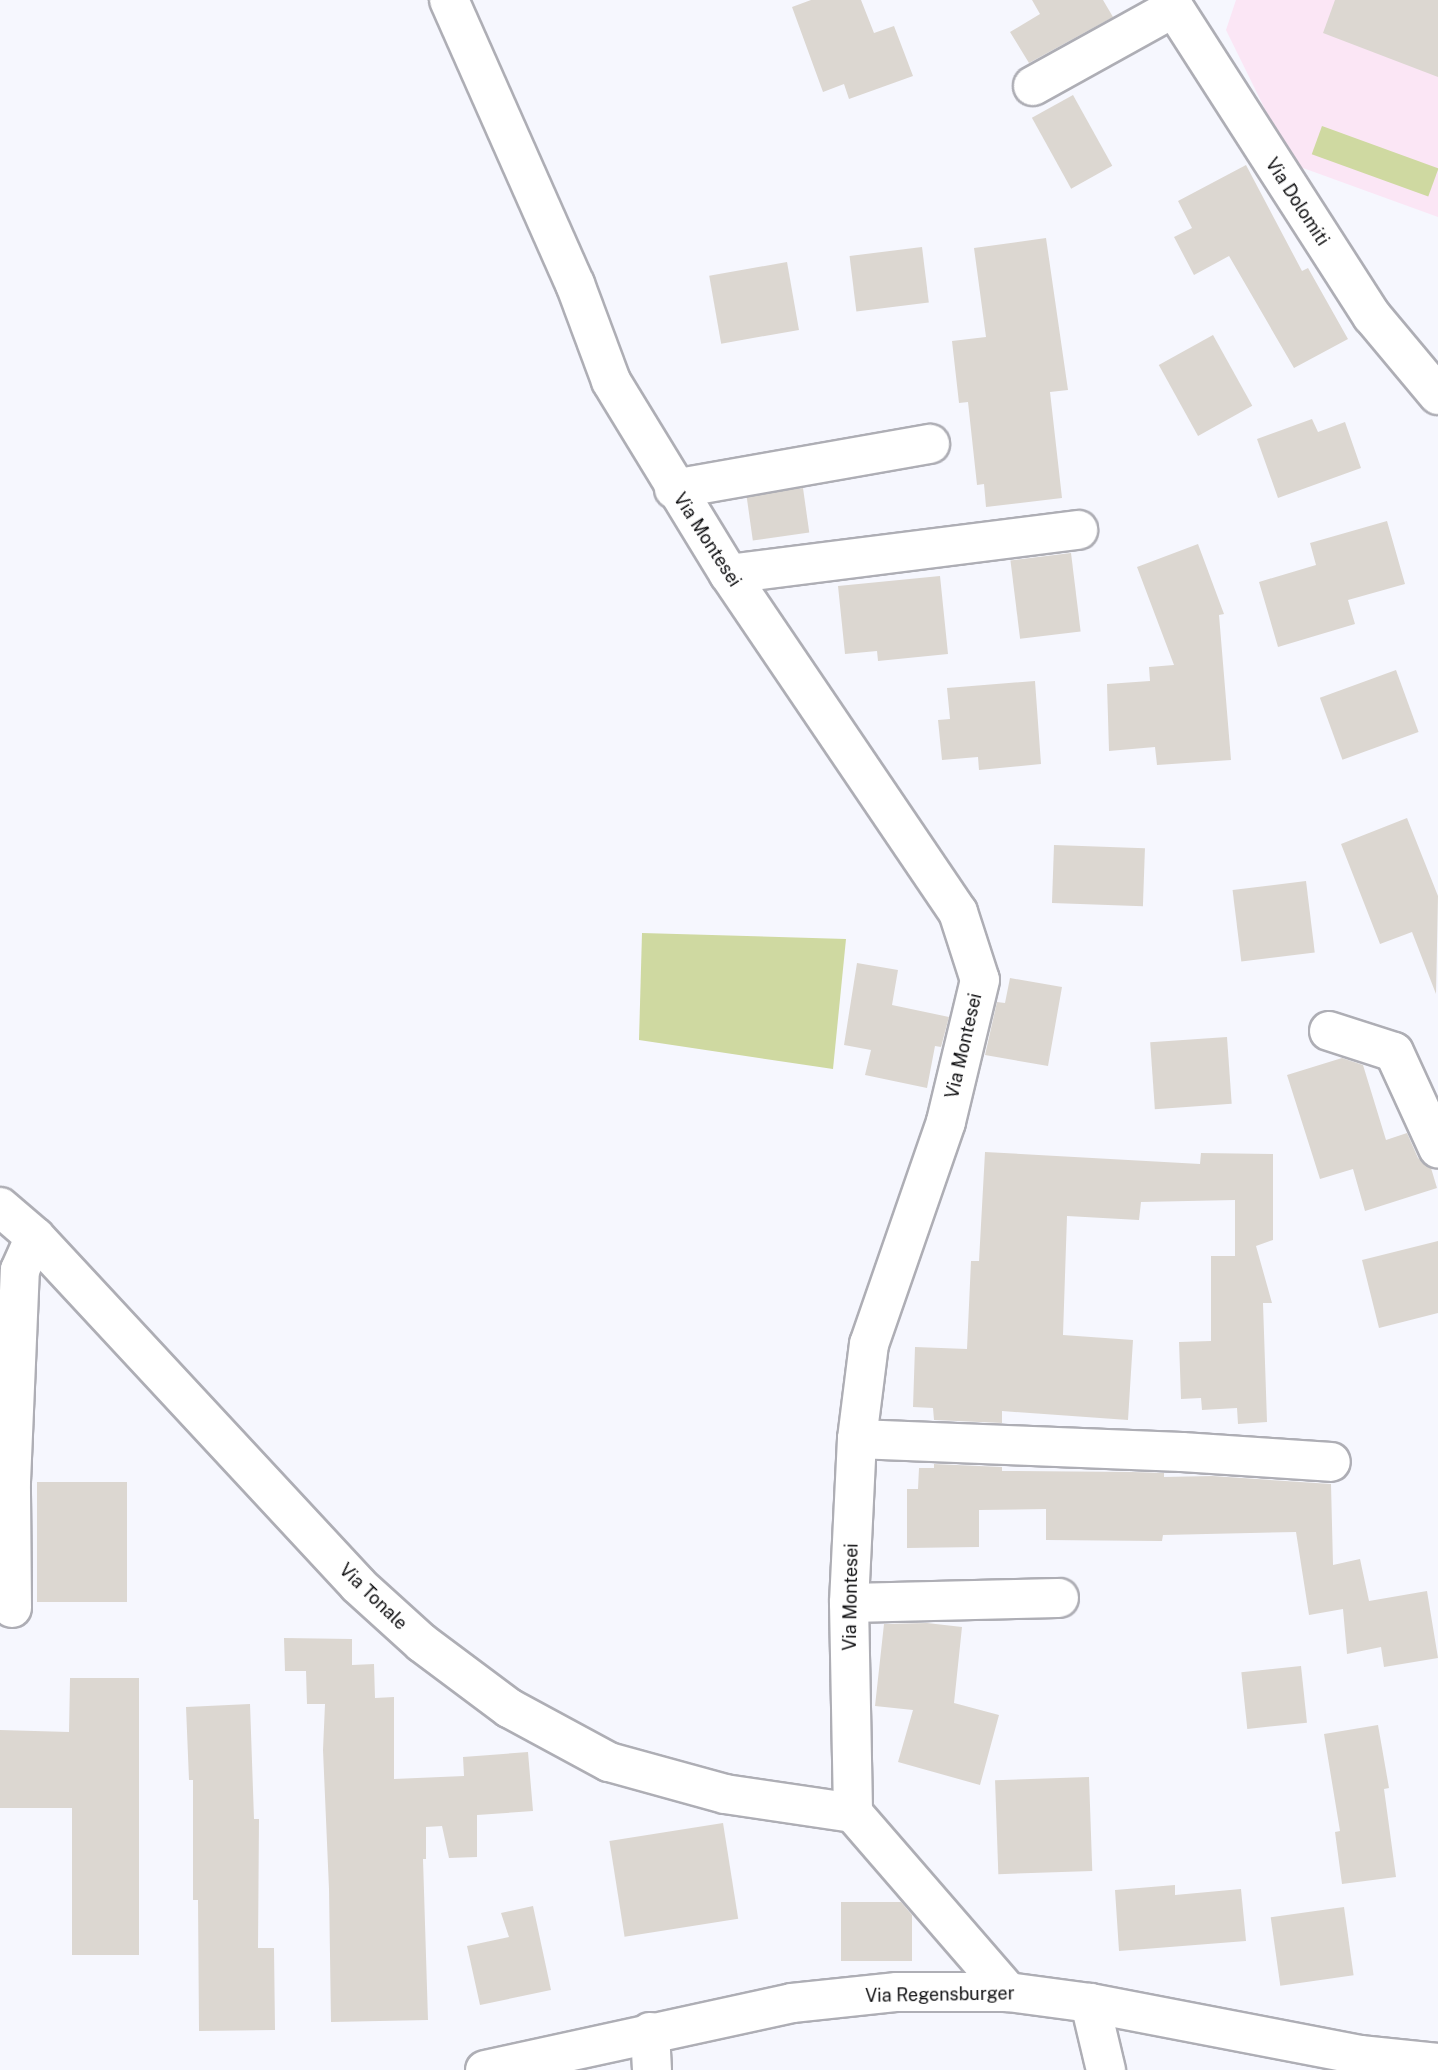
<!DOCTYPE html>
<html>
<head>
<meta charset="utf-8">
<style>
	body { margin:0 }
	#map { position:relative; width:1438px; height:2070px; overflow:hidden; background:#f6f7fe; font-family:"Public Sans",sans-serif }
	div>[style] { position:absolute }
	.education>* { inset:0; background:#fbe6f5 }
	.green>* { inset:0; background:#cfd9a1; transform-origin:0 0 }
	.building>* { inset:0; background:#dcd7d1; transform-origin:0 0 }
	.roads { filter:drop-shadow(2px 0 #aeaeb5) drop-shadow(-2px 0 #aeaeb5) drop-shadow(0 2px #aeaeb5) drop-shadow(0 -2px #aeaeb5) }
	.minor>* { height:38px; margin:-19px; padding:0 19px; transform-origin:19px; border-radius:19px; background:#fff }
	.major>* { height:38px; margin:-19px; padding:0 19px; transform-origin:19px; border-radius:19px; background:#fff }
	span { translate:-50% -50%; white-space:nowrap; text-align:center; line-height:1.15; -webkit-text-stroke:7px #fff; paint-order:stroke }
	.street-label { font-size:18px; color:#101012 }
</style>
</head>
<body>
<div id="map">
	<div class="education">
		<div style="clip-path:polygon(1236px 0,1438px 0,1438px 217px,1292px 164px,1226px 30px)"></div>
	</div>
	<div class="green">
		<div style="left:1322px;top:126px;width:124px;height:30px;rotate:20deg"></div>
		<div style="clip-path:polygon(642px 933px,846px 939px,833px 1069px,639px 1040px)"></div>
	</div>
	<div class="building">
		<div style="clip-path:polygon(811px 0,861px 0,874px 33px,894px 26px,913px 76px,849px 99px,844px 84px,823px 92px,792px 7px)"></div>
		<div style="clip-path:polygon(1032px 0,1103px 0,1113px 17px,1029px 63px,1010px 32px,1040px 14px)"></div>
		<div style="clip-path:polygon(1335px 0,1438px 0,1438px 77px,1323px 33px)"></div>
		<div style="left:1073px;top:95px;width:81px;height:47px;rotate:61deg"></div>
		<div style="clip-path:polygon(1246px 165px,1302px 271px,1308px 268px,1348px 339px,1294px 368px,1229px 256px,1194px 275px,1174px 237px,1192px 228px,1178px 201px)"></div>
		<div style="clip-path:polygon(1046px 238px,1068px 390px,1050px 392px,1062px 498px,986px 507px,984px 484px,977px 485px,968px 402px,959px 403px,952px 341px,986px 337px,974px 248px)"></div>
		<div style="left:922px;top:247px;width:56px;height:73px;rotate:83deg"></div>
		<div style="left:787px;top:262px;width:69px;height:79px;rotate:80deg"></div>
		<div style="left:1213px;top:335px;width:81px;height:62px;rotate:61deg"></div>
		<div style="clip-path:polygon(1312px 419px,1318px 432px,1345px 422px,1361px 468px,1278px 498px,1257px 439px)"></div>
		<div style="left:803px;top:488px;width:45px;height:57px;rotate:82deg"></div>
		<div style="clip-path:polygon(1387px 521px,1405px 584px,1348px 600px,1355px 624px,1278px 647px,1259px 582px,1316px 565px,1310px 543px)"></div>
		<div style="clip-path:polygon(1198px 544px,1224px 614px,1219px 615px,1231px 760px,1157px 765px,1155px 747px,1109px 751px,1107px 684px,1150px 681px,1149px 667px,1174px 665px,1137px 567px)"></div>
		<div style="left:1071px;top:553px;width:79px;height:61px;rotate:83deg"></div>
		<div style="clip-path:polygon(940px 576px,948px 654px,878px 661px,877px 651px,845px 654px,838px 586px)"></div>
		<div style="left:1396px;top:670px;width:66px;height:81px;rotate:70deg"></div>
		<div style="clip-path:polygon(1035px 681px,1041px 764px,979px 770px,978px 757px,942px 760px,938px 720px,950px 719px,947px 688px)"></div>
		<div style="clip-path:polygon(1407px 818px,1438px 896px,1436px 994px,1412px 932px,1380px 944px,1341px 844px)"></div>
		<div style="left:1054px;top:845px;width:91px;height:58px;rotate:2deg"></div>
		<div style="left:1306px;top:881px;width:72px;height:74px;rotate:83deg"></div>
		<div style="clip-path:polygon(857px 963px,898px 970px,892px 1005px,949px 1017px,941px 1047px,935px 1046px,927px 1088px,865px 1075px,871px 1050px,844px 1045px)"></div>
		<div style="clip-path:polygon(1010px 978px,1062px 987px,1048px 1066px,985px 1055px,997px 1002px,1005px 1003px)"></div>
		<div style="left:1227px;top:1037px;width:67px;height:77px;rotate:86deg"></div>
		<div style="clip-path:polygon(1342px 1058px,1363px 1065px,1386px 1140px,1407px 1133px,1418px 1158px,1431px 1168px,1437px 1188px,1365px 1211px,1353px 1169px,1320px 1179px,1287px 1075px)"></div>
		<div style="clip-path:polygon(985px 1152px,1200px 1164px,1201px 1153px,1273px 1154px,1273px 1240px,1256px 1246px,1272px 1303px,1263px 1303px,1267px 1422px,1238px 1424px,1237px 1408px,1202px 1410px,1201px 1398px,1181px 1399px,1179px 1342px,1211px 1341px,1211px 1256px,1235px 1256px,1235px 1200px,1141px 1202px,1139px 1220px,1067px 1216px,1063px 1335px,1133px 1340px,1128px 1420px,1002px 1411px,1002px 1423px,934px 1420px,933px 1408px,913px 1407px,915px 1347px,967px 1349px,971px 1261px,979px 1261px)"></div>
		<div style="clip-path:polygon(1438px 1241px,1438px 1313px,1379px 1328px,1362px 1260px)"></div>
		<div style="clip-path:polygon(934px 1464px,1002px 1467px,1002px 1471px,1132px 1472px,1164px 1473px,1164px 1477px,1212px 1476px,1331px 1484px,1333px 1565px,1360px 1559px,1369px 1601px,1427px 1591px,1438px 1658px,1384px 1667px,1381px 1647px,1347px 1654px,1343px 1609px,1309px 1615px,1296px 1532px,1163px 1535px,1162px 1541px,1046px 1540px,1046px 1509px,979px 1510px,979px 1547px,907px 1548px,907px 1489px,918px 1489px,919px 1468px,934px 1468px)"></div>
		<div style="left:37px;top:1482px;width:90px;height:120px"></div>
		<div style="clip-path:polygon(927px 1623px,962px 1627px,954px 1703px,999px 1715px,980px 1785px,898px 1762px,913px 1710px,875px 1706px,884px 1624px)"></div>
		<div style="clip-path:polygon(284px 1638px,352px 1639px,352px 1665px,374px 1664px,375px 1698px,394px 1697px,394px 1779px,464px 1776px,463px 1757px,528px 1752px,533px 1811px,477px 1815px,477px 1857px,449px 1858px,442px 1826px,426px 1827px,426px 1859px,423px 1859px,428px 2020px,331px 2022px,329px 1889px,323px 1750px,325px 1704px,307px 1704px,306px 1671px,285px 1671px)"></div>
		<div style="left:1301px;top:1666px;width:57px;height:60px;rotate:84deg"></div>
		<div style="clip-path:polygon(70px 1678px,139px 1678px,139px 1955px,72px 1955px,72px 1808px,0 1808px,0 1730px,69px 1732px)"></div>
		<div style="clip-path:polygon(250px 1704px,254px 1819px,259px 1819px,258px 1948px,274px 1948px,275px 2030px,199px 2031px,198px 1900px,193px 1900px,193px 1780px,189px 1780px,186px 1707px)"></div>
		<div style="clip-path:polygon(1378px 1725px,1389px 1788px,1384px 1789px,1396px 1877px,1342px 1884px,1335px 1832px,1340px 1831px,1324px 1734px)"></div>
		<div style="left:1089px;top:1777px;width:94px;height:94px;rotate:88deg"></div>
		<div style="left:723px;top:1823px;width:97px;height:115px;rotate:81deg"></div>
		<div style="clip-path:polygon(1175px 1885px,1175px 1895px,1241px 1889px,1246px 1941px,1119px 1951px,1115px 1890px)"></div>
		<div style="clip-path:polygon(841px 1902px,901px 1902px,912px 1915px,912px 1961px,841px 1961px)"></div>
		<div style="clip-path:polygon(533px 1906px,551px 1990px,480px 2005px,467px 1946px,509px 1937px,501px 1913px)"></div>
		<div style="left:1344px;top:1907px;width:69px;height:74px;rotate:82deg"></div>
	</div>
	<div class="roads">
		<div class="minor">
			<div style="left:449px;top:0;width:311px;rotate:66.1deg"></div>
			<div style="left:575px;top:284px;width:103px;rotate:69.6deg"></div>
			<div style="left:611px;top:381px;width:226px;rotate:58.6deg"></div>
			<div style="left:729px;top:574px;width:408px;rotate:55.9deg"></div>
			<div style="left:958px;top:912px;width:71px;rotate:72.1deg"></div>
			<div style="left:980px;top:980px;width:146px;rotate:103.5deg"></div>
			<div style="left:946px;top:1122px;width:235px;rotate:109.1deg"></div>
			<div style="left:869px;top:1344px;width:96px;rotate:97.2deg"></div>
			<div style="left:857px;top:1439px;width:164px;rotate:92.8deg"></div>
			<div style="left:849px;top:1603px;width:210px;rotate:88.9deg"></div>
			<div style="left:853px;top:1813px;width:237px;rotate:49.1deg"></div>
			<div style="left:1169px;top:0;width:376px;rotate:57.3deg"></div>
			<div style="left:1372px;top:316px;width:103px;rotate:50.1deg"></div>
			<div style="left:1033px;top:86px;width:161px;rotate:-29deg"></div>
			<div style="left:674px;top:489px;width:260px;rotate:-10deg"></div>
			<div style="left:729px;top:574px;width:352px;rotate:-7.2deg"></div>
			<div style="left:1329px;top:1031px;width:68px;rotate:17.9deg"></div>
			<div style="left:1394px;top:1052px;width:106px;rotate:65.4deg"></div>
			<div style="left:0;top:1207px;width:46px;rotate:40.6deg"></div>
			<div style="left:35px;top:1237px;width:475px;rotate:47.1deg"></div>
			<div style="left:358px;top:1585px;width:86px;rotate:42.2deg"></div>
			<div style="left:422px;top:1643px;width:109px;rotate:36.8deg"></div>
			<div style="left:509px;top:1708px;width:114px;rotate:28.4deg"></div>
			<div style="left:609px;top:1762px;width:120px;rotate:15.4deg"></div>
			<div style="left:725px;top:1794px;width:129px;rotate:8.4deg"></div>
			<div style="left:857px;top:1439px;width:325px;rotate:2.3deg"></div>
			<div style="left:1182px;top:1452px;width:149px;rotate:3.8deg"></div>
			<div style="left:849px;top:1603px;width:210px;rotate:-1.4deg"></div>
			<div style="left:12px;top:1608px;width:126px;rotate:-90.5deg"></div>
			<div style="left:11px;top:1482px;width:212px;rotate:-87.6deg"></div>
			<div style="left:20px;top:1270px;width:36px;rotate:-66deg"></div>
			<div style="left:1090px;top:2003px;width:69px;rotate:76.6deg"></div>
			<div style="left:650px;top:2032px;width:38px;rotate:87deg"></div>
		</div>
		<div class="major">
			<div style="left:485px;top:2070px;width:314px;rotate:-12.3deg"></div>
			<div style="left:792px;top:2003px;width:106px;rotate:-6deg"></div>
			<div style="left:897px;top:1992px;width:111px"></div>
			<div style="left:1008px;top:1992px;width:83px;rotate:7.6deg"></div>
			<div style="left:1090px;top:2003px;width:275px;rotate:10.9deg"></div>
			<div style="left:1360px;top:2055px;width:78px;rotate:5.9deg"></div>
		</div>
	</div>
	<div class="street-label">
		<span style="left:1297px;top:202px;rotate:57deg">Via Dolomiti</span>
		<span style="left:707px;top:540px;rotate:57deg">Via Montesei</span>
		<span style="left:964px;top:1046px;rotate:-77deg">Via Montesei</span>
		<span style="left:373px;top:1597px;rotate:44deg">Via Tonale</span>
		<span style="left:851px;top:1597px;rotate:-89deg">Via Montesei</span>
		<span style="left:940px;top:1995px;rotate:-1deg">Via Regensburger</span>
	</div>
</div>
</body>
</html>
